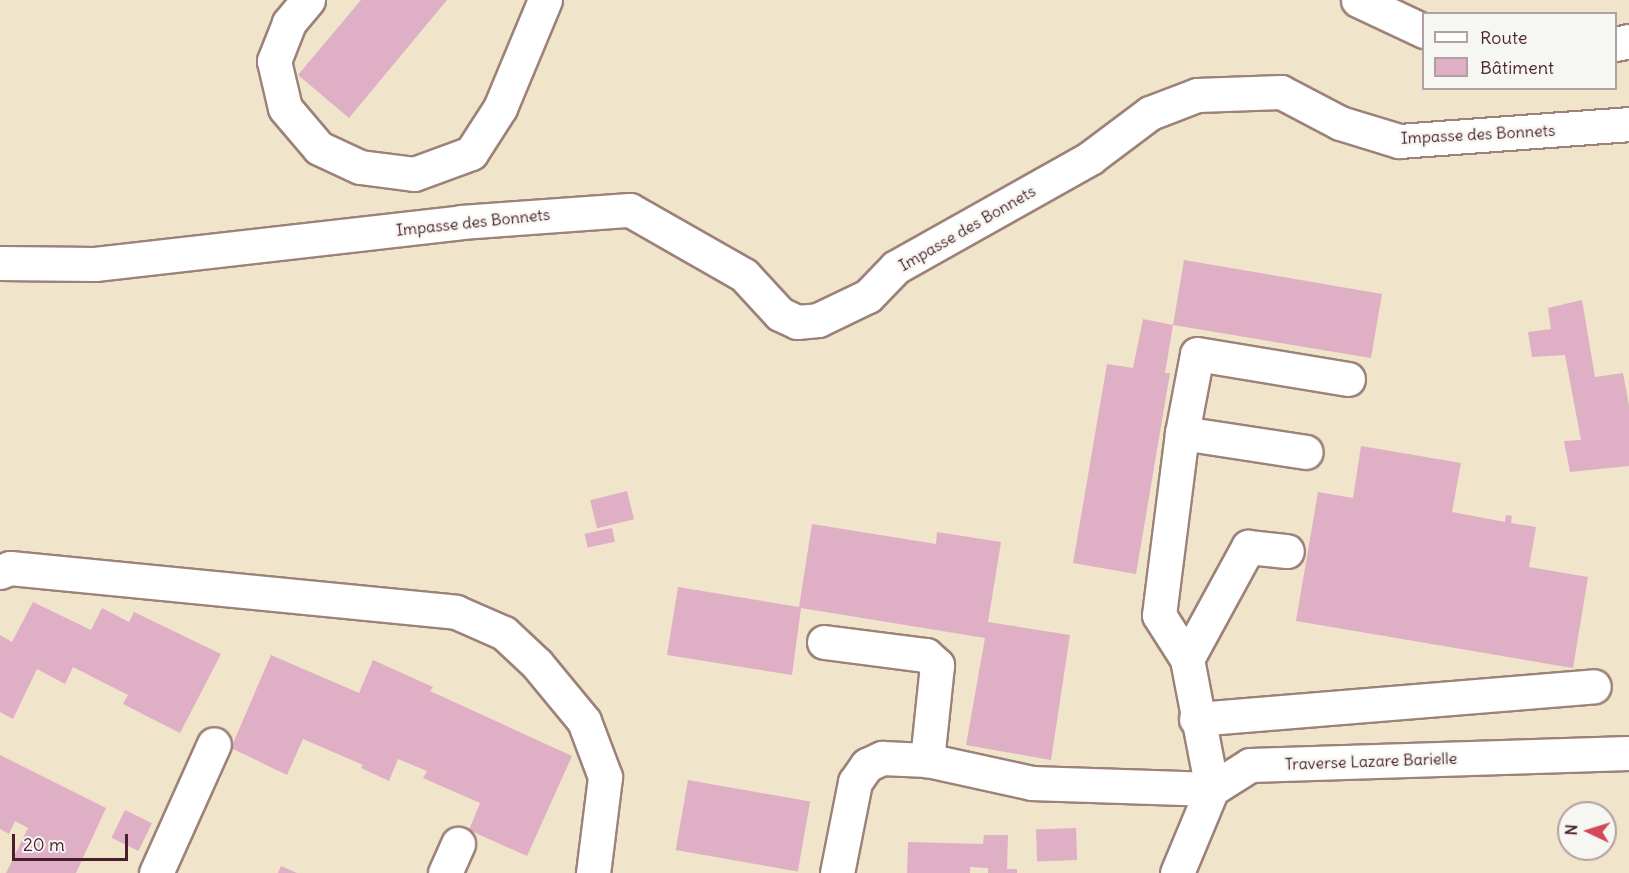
<!DOCTYPE html>
<html>
<head>
<meta charset="utf-8">
<style>
	body { margin:0 }
	#map { position:relative; width:1629px; height:873px; overflow:hidden; background:#f0e4ca; font-family:Delius,sans-serif }
	div>[style] { position:absolute }
	.building>* { inset:0; background:#dfafc6; transform-origin:0 0 }
	.roads { filter:drop-shadow(2px 0 #9d827a) drop-shadow(-2px 0 #9d827a) drop-shadow(0 2px #9d827a) drop-shadow(0 -2px #9d827a) }
	.minor>* { height:33px; margin:-16.5px; padding:0 16.5px; transform-origin:16.5px; border-radius:16.5px; background:#fff }
	span { translate:-50% -50%; white-space:nowrap; text-align:center; line-height:1.15; -webkit-text-stroke:5px #f6f6f2; paint-order:stroke }
	.street-label { font-size:16px; color:#4a1f2b }
	.legend { position:absolute; left:1422px; top:12px; width:195px; height:78px; box-sizing:border-box; background:#f6f6f2; border:2px solid #b1a0a2; margin:0; padding:8px 10px; list-style:none; font-size:18px; color:#4a1f2b }
	.legend li { display:flex; align-items:center; gap:12px; height:30px }
	.legend b { width:30px; border:2px solid #b1a0a2 }
	.north { position:absolute; left:1557px; top:801px; width:60px; height:60px; box-sizing:border-box; background:#f6f6f2; border:2px solid #b1a0a2; border-radius:50%; rotate:274deg; font-size:16px; font-weight:700; line-height:24px; text-align:center; color:#4a1f2b }
	.north::after { content:''; display:block; margin:auto; width:21px; height:27px; background:#d1495b; clip-path:polygon(50% 0,100% 100%,50% 72%,0 100%) }
	.scale { position:absolute; left:12px; top:834px; width:116px; height:27px; box-sizing:border-box; border:3px solid #4a1f2b; border-top:0; padding-left:8px; font-size:18px; line-height:21px; white-space:nowrap; color:#4a1f2b; -webkit-text-stroke:4px #f6f6f2; paint-order:stroke }
</style>
</head>
<body>
<div id="map">
	<div class="building">
		<div style="clip-path:polygon(361px 0,447px 0,349px 118px,298px 75px)"></div>
		<div style="clip-path:polygon(1184px 260px,1382px 294px,1371px 358px,1173px 325px,1165px 373px,1170px 373px,1136px 574px,1073px 563px,1107px 364px,1133px 368px,1143px 319px,1173px 325px)"></div>
		<div style="clip-path:polygon(1582px 300px,1595px 377px,1623px 373px,1629px 406px,1629px 466px,1570px 472px,1564px 441px,1581px 440px,1565px 355px,1532px 357px,1528px 332px,1551px 329px,1548px 308px)"></div>
		<div style="clip-path:polygon(1361px 446px,1461px 463px,1452px 512px,1505px 522px,1506px 515px,1512px 516px,1511px 523px,1536px 527px,1529px 567px,1588px 577px,1573px 668px,1296px 621px,1318px 492px,1353px 498px)"></div>
		<div style="left:627px;top:491px;width:29px;height:38px;rotate:76deg"></div>
		<div style="clip-path:polygon(812px 524px,936px 544px,937px 532px,1001px 542px,988px 622px,1070px 635px,1051px 760px,966px 745px,985px 638px,801px 608px,792px 675px,667px 655px,678px 587px,799px 607px)"></div>
		<div style="left:612px;top:528px;width:14px;height:28px;rotate:78deg"></div>
		<div style="clip-path:polygon(33px 602px,91px 630px,102px 608px,129px 622px,134px 612px,221px 654px,180px 733px,123px 704px,128px 695px,73px 667px,65px 684px,37px 669px,13px 719px,0 712px,0 635px,12px 642px)"></div>
		<div style="clip-path:polygon(271px 655px,359px 693px,373px 660px,433px 687px,430px 691px,572px 756px,527px 856px,469px 830px,480px 803px,423px 778px,427px 771px,398px 759px,389px 781px,361px 768px,363px 765px,303px 739px,287px 775px,231px 748px)"></div>
		<div style="clip-path:polygon(0 755px,106px 808px,76px 873px,6px 873px,28px 828px,15px 821px,9px 834px,0 829px)"></div>
		<div style="left:688px;top:780px;width:124px;height:71px;rotate:10deg"></div>
		<div style="left:125px;top:810px;width:30px;height:31px;rotate:26deg"></div>
		<div style="left:1076px;top:828px;width:32px;height:40px;rotate:88deg"></div>
		<div style="clip-path:polygon(984px 835px,1008px 835px,1007px 869px,1017px 869px,1017px 873px,988px 873px,988px 868px,970px 867px,970px 873px,907px 873px,908px 842px,983px 844px)"></div>
		<div style="clip-path:polygon(281px 866px,297px 873px,278px 873px)"></div>
	</div>
	<div class="roads">
		<div class="minor">
			<div style="left:308px;top:0;width:30px;rotate:130deg"></div>
			<div style="left:289px;top:23px;width:41px;rotate:111.5deg"></div>
			<div style="left:274px;top:61px;width:48px;rotate:76.8deg"></div>
			<div style="left:285px;top:108px;width:52px;rotate:49.6deg"></div>
			<div style="left:319px;top:148px;width:45px;rotate:24.9deg"></div>
			<div style="left:360px;top:167px;width:54px;rotate:7.4deg"></div>
			<div style="left:414px;top:174px;width:61px;rotate:-20.2deg"></div>
			<div style="left:471px;top:153px;width:54px;rotate:-57.2deg"></div>
			<div style="left:500px;top:108px;width:117px;rotate:-67.4deg"></div>
			<div style="left:1358px;top:0;width:73px;rotate:25.2deg"></div>
			<div style="left:1616px;top:44px;width:13px;rotate:-13deg"></div>
			<div style="left:0;top:263px;width:95px;rotate:0.6deg"></div>
			<div style="left:95px;top:264px;width:368px;rotate:-6.5deg"></div>
			<div style="left:461px;top:222px;width:169px;rotate:-4.1deg"></div>
			<div style="left:630px;top:210px;width:131px;rotate:29.7deg"></div>
			<div style="left:744px;top:275px;width:53px;rotate:47.3deg"></div>
			<div style="left:780px;top:314px;width:19px;rotate:25deg"></div>
			<div style="left:797px;top:322px;width:21px;rotate:-5deg"></div>
			<div style="left:818px;top:320px;width:55px;rotate:-25.6deg"></div>
			<div style="left:868px;top:296px;width:40px;rotate:-46deg"></div>
			<div style="left:896px;top:267px;width:223px;rotate:-29.3deg"></div>
			<div style="left:1090px;top:158px;width:75px;rotate:-36.9deg"></div>
			<div style="left:1150px;top:113px;width:50px;rotate:-21deg"></div>
			<div style="left:1197px;top:95px;width:84px;rotate:-2deg"></div>
			<div style="left:1281px;top:92px;width:67px;rotate:27.7deg"></div>
			<div style="left:1340px;top:123px;width:62px;rotate:17deg"></div>
			<div style="left:1399px;top:141px;width:231px;rotate:-4.2deg"></div>
			<div style="left:1182px;top:433px;width:80px;rotate:-79.2deg"></div>
			<div style="left:1197px;top:354px;width:153px;rotate:9.4deg"></div>
			<div style="left:0;top:572px;width:11px;rotate:-22deg"></div>
			<div style="left:10px;top:568px;width:448px;rotate:5.6deg"></div>
			<div style="left:456px;top:612px;width:52px;rotate:23.6deg"></div>
			<div style="left:504px;top:633px;width:45px;rotate:43.2deg"></div>
			<div style="left:537px;top:664px;width:74px;rotate:50.5deg"></div>
			<div style="left:584px;top:721px;width:60px;rotate:69.4deg"></div>
			<div style="left:605px;top:777px;width:97px;rotate:97.1deg"></div>
			<div style="left:824px;top:642px;width:103px;rotate:7.3deg"></div>
			<div style="left:926px;top:655px;width:15px;rotate:42deg"></div>
			<div style="left:937px;top:665px;width:96px;rotate:96deg"></div>
			<div style="left:1187px;top:659px;width:128px;rotate:-61.4deg"></div>
			<div style="left:1248px;top:547px;width:39px;rotate:6deg"></div>
			<div style="left:1196px;top:719px;width:399px;rotate:-4.7deg"></div>
			<div style="left:156px;top:873px;width:141px;rotate:-65.8deg"></div>
			<div style="left:445px;top:873px;width:32px;rotate:-66deg"></div>
			<div style="left:837px;top:873px;width:93px;rotate:-78.8deg"></div>
			<div style="left:855px;top:782px;width:21px;rotate:-55deg"></div>
			<div style="left:867px;top:765px;width:17px;rotate:-25deg"></div>
			<div style="left:882px;top:758px;width:45px;rotate:2.5deg"></div>
			<div style="left:927px;top:760px;width:107px;rotate:12.4deg"></div>
			<div style="left:1032px;top:783px;width:180px;rotate:1.9deg"></div>
			<div style="left:1212px;top:789px;width:132px;rotate:-100.9deg"></div>
			<div style="left:1187px;top:659px;width:52px;rotate:-122.5deg"></div>
			<div style="left:1159px;top:615px;width:183px;rotate:-82.8deg"></div>
			<div style="left:1182px;top:433px;width:125px;rotate:8.7deg"></div>
			<div style="left:1177px;top:873px;width:91px;rotate:-67.4deg"></div>
			<div style="left:1212px;top:789px;width:45px;rotate:-32.3deg"></div>
			<div style="left:1250px;top:765px;width:379px;rotate:-1.8deg"></div>
		</div>
	</div>
	<div class="street-label">
		<span style="left:1478px;top:134px;rotate:-3deg">Impasse des Bonnets</span>
		<span style="left:473px;top:222px;rotate:-6deg">Impasse des Bonnets</span>
		<span style="left:967px;top:228px;rotate:-30deg">Impasse des Bonnets</span>
		<span style="left:1371px;top:761px;rotate:-2deg">Traverse Lazare Barielle</span>
	</div>
	<ul class="legend">
	<li><b style="height:8px;background:#fff"></b>Route</li>
	<li><b style="height:16px;background:#dfafc6"></b>Bâtiment</li>
	</ul>
	<div class="north">N</div>
	<div class="scale">20 m</div>
</div>
</body>
</html>
